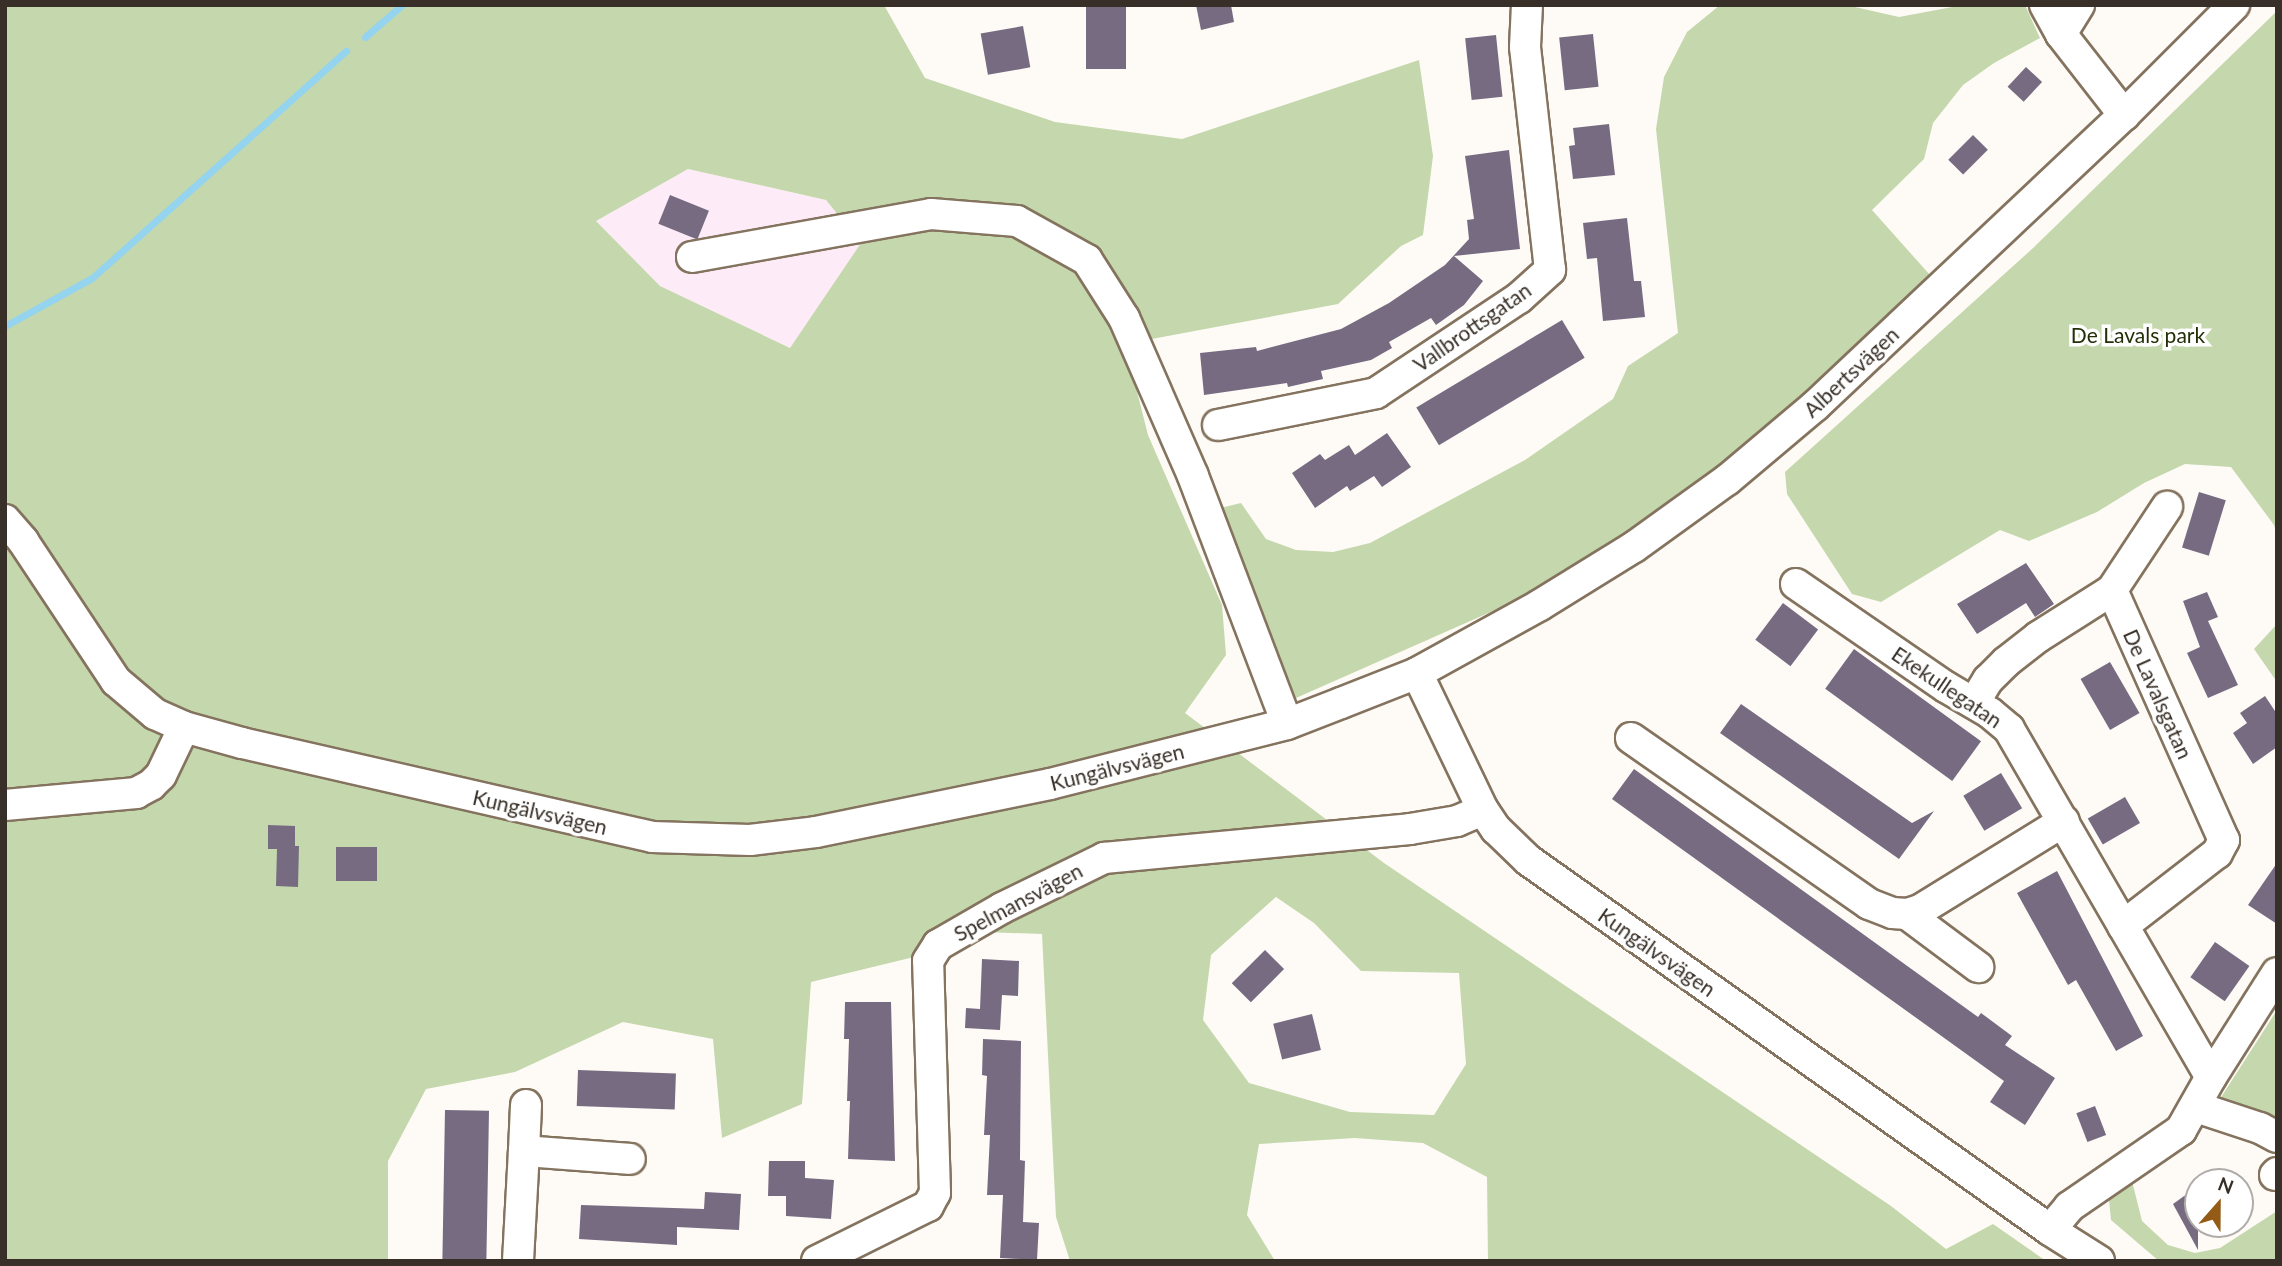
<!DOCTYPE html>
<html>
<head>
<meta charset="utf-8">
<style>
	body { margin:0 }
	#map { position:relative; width:2282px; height:1266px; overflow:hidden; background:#fefbf6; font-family:Lato,sans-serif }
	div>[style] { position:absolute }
	.industrial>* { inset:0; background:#fdecf7 }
	.green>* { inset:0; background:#c5d7ac }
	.stream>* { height:7px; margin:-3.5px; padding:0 3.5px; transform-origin:3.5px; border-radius:3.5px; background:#95d4ef }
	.building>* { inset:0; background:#776b82; transform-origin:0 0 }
	.roads { filter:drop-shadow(2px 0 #84735e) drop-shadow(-2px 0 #84735e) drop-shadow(0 2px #84735e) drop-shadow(0 -2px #84735e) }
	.minor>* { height:30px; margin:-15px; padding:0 15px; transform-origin:15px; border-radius:15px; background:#fff }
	span { translate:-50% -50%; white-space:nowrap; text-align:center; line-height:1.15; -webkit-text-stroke:7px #fff; paint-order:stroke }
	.street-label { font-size:21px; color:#383028 }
	.park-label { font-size:21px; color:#222f07 }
	.frame { position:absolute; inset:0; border:7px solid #383028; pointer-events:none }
	.north { position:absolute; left:2184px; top:1168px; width:70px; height:70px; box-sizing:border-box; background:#fff; border:2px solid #afaca9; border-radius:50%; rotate:21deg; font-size:19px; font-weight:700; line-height:28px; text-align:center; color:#383028 }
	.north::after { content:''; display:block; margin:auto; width:24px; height:32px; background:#935b15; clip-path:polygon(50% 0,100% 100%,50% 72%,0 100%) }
</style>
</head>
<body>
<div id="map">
	<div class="industrial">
		<div style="clip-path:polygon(688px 169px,826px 200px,861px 243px,790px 348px,660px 286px,596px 221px)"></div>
	</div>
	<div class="green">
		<div style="clip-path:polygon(evenodd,5px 5px,884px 5px,925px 78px,1055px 122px,1182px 139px,1419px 60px,1433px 156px,1423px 235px,1401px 246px,1338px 304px,1125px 344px,1148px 435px,1222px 605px,1226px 655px,1185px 713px,1384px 863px,1891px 1206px,1946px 1249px,1993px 1224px,2046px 1261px,1488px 1261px,1487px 1177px,1423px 1143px,1355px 1138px,1259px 1144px,1247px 1215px,1275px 1261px,1070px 1261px,1056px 1217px,1042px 934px,984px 932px,951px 948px,811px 982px,802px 1104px,722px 1138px,713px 1039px,623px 1022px,515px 1072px,426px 1089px,388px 1161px,388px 1261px,5px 1261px,5px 5px,688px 169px,826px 200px,861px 243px,790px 348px,660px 286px,596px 221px,688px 169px,5px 5px,1276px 897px,1314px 923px,1361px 971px,1459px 973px,1466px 1064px,1434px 1115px,1350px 1112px,1249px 1083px,1203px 1020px,1211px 955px,1276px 897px)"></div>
		<div style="clip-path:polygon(1720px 5px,1846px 5px,1899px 17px,1963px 5px,2025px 5px,2040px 38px,1994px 63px,1963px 85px,1933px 123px,1924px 159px,1872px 210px,1930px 275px,1796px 402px,1700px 487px,1607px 547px,1511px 603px,1296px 698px,1282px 682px,1216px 509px,1241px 503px,1266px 539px,1296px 550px,1333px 552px,1370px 543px,1525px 460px,1613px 399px,1628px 366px,1678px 333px,1656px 129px,1664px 77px,1687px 32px)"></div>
		<div style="clip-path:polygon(2277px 11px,2277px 535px,2274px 525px,2231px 467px,2185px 464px,2144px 483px,2097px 512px,2029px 541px,2000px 530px,1881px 602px,1852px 594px,1787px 494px,1785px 472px,2032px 249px)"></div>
		<div style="clip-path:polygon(2277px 624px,2277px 682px,2254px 649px)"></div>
		<div style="clip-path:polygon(2277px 1010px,2277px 1128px,2218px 1102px)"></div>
		<div style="clip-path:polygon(2132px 1181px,2142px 1221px,2168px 1245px,2195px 1253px,2220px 1248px,2277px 1211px,2277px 1261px,2159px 1261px,2111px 1220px,2109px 1200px)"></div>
	</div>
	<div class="stream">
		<div style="left:365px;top:37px;width:49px;rotate:-40.9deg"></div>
		<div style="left:5px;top:326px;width:99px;rotate:-28.9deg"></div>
		<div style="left:92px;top:278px;width:341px;rotate:-41.8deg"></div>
	</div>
	<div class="building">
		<div style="left:1086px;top:5px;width:40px;height:64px"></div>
		<div style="clip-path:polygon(1196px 5px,1231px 5px,1234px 22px,1201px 30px)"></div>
		<div style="left:1023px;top:26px;width:42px;height:43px;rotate:80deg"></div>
		<div style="left:1593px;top:34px;width:53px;height:34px;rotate:84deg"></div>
		<div style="left:1496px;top:35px;width:62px;height:31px;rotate:84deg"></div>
		<div style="left:2026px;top:67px;width:22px;height:27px;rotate:43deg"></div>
		<div style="clip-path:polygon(1609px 124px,1615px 175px,1573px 179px,1569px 146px,1575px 145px,1573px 128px)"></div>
		<div style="left:1973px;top:135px;width:21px;height:35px;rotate:45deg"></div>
		<div style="clip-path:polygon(1509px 150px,1520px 249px,1454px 256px,1483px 281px,1464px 305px,1436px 325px,1431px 318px,1389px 342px,1392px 348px,1371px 360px,1321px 371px,1323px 379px,1288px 387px,1287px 383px,1204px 395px,1200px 353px,1256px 347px,1257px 351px,1341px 329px,1389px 303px,1445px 265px,1469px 239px,1467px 220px,1474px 219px,1465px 156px)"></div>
		<div style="left:670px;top:195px;width:42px;height:31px;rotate:22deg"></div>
		<div style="clip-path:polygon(1627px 218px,1634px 281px,1641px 281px,1645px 317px,1603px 321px,1597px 258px,1587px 259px,1583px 223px)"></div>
		<div style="left:1562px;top:320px;width:44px;height:170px;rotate:59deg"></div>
		<div style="clip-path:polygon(1387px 433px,1411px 467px,1382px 487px,1374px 476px,1350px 491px,1347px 486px,1315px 508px,1292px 473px,1320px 454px,1325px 460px,1349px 445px,1355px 455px)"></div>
		<div style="left:2199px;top:492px;width:28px;height:58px;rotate:17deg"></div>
		<div style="clip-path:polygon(2026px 563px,2054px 604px,2035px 617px,2026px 603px,1977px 634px,1957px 604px)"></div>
		<div style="clip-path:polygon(2207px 592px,2218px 617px,2208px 621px,2238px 685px,2208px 698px,2187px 653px,2200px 647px,2183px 601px)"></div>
		<div style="left:1783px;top:603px;width:44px;height:46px;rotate:37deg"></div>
		<div style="left:1854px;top:649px;width:157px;height:49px;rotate:36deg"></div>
		<div style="left:2110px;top:662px;width:59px;height:34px;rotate:60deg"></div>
		<div style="clip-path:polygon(2265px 696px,2277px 714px,2277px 747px,2253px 764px,2233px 733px,2247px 723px,2240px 713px)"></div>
		<div style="clip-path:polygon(1741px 704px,1912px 823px,1934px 811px,1899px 859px,1720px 733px)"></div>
		<div style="clip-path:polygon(1634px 769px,1978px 1017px,1981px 1013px,2012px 1036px,2005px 1045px,2055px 1078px,2025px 1125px,1990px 1102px,2004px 1081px,1612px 799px)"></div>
		<div style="left:2001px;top:773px;width:41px;height:44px;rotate:59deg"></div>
		<div style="left:2125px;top:797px;width:30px;height:43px;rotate:60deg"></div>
		<div style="clip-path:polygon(268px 825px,295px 826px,295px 846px,299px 846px,298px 887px,276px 886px,277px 849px,268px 849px)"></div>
		<div style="left:336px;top:847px;width:41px;height:34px"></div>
		<div style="clip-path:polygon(2277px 863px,2277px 924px,2248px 905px)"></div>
		<div style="clip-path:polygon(2057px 871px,2143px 1036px,2116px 1051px,2076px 980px,2068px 985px,2017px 893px)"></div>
		<div style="left:2215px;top:942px;width:42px;height:43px;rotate:35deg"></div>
		<div style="left:1265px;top:950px;width:27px;height:47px;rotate:45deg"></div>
		<div style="clip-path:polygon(982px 959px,1019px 961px,1018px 996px,1002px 995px,1000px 1030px,965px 1028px,966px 1008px,980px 1009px)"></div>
		<div style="clip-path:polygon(845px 1002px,891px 1002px,895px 1161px,848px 1159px,850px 1101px,847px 1101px,849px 1039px,844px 1039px)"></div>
		<div style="left:1312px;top:1014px;width:37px;height:40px;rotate:76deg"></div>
		<div style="clip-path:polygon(983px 1039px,1021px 1041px,1020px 1160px,1025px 1161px,1023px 1222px,1039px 1223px,1037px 1260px,1000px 1258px,1003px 1195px,987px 1195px,990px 1135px,984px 1135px,987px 1076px,982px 1075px)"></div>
		<div style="left:578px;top:1070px;width:98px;height:36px;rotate:2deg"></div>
		<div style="left:2095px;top:1106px;width:31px;height:20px;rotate:69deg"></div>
		<div style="left:445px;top:1110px;width:44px;height:151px;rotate:1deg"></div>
		<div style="clip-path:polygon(769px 1161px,805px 1161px,805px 1178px,834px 1180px,831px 1219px,786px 1216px,786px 1196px,768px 1196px)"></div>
		<div style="clip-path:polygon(2198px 1186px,2198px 1250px,2173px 1204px)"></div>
		<div style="clip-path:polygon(705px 1192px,741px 1194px,739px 1230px,677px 1227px,677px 1245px,579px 1239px,581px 1205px,704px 1209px)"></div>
	</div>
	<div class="roads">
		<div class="minor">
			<div style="left:2045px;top:5px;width:33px;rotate:61deg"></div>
			<div style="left:2061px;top:34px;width:103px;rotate:52.1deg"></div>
			<div style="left:2061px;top:34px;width:34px;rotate:-58deg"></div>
			<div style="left:692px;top:257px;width:243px;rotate:-10.2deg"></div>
			<div style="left:931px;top:214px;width:86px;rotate:4.7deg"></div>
			<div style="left:1017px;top:221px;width:80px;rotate:29.1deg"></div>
			<div style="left:1087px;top:260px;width:69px;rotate:57.5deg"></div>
			<div style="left:1124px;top:318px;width:172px;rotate:66.4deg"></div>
			<div style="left:1193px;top:476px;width:265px;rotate:69.2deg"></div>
			<div style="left:1218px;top:425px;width:161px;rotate:-11.4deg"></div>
			<div style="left:1376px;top:393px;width:172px;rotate:-33.6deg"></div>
			<div style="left:1519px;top:298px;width:42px;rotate:-42.1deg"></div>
			<div style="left:1550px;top:270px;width:224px;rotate:-96.4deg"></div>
			<div style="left:1525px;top:47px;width:42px;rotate:-87.3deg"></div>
			<div style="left:5px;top:520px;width:28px;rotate:49deg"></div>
			<div style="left:23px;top:541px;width:168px;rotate:56.4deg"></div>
			<div style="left:116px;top:681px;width:51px;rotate:40.2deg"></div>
			<div style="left:155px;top:714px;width:32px;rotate:24deg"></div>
			<div style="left:184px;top:727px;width:60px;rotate:15.4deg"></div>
			<div style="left:242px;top:743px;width:421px;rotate:12.9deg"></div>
			<div style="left:652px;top:837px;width:98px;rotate:1.8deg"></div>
			<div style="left:750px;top:840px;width:66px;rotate:-6.9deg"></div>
			<div style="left:816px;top:832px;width:239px;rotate:-11.6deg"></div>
			<div style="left:1050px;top:784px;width:244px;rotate:-14.2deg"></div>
			<div style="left:1287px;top:724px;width:58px;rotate:-21.3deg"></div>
			<div style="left:1341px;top:703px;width:82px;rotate:-21.5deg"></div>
			<div style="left:1417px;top:673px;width:141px;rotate:-28.9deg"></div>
			<div style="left:1540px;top:605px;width:110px;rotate:-31.7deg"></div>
			<div style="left:1634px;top:547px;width:115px;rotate:-35.8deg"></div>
			<div style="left:1727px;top:480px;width:115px;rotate:-40.1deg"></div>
			<div style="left:1815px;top:406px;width:424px;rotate:-43.3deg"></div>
			<div style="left:2124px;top:115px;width:156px;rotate:-45deg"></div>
			<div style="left:1796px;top:584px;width:182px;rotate:34.5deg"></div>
			<div style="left:1946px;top:687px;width:51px;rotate:30.6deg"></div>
			<div style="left:1990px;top:713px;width:25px;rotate:40deg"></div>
			<div style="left:2009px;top:729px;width:402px;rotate:59.9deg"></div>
			<div style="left:2112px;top:590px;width:274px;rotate:65.9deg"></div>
			<div style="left:2224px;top:840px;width:15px;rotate:118deg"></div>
			<div style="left:2217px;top:853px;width:119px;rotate:142.2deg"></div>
			<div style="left:1417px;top:673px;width:152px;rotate:64.3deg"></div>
			<div style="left:1483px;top:810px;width:23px;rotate:56deg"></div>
			<div style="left:1496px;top:829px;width:45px;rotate:44.1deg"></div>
			<div style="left:1528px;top:860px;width:640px;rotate:35.33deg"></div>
			<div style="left:2050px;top:1230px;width:58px;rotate:32.3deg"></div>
			<div style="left:1974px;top:703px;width:27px;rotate:-59deg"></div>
			<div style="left:1988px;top:680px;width:25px;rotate:-45deg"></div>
			<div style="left:2006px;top:662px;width:41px;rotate:-38deg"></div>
			<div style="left:2038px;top:637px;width:88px;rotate:-32.4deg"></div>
			<div style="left:2112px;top:590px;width:100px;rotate:-56.5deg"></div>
			<div style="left:1631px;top:738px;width:290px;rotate:34.9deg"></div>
			<div style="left:1869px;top:904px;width:25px;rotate:21deg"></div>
			<div style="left:1892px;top:913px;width:15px;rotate:4deg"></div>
			<div style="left:1907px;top:914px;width:89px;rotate:36.7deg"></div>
			<div style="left:5px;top:805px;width:132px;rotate:-5.2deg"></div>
			<div style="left:136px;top:793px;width:17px;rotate:-28deg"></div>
			<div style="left:151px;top:785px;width:14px;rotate:-45deg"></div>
			<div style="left:161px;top:775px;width:53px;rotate:-64.4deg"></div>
			<div style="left:1907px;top:914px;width:14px;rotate:-17deg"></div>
			<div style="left:1920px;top:910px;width:169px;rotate:-31.7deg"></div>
			<div style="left:2196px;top:1107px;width:67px;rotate:18.2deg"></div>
			<div style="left:2260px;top:1128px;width:19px;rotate:28deg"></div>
			<div style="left:524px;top:1151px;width:46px;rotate:-87.5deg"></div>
			<div style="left:2275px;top:1175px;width:3px;rotate:-45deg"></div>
			<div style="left:2050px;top:1230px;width:30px;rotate:-50deg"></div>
			<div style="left:2069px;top:1207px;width:136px;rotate:-34.5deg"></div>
			<div style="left:2181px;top:1130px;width:61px;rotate:-60.5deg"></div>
			<div style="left:2211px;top:1077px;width:123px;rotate:-57.6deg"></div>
			<div style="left:518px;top:1261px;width:110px;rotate:-86.9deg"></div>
			<div style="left:524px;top:1151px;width:106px;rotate:4.3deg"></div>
			<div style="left:817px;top:1261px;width:124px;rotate:-26.4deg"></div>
			<div style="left:928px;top:1206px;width:15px;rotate:-62deg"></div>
			<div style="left:935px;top:1193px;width:232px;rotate:-91.7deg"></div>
			<div style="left:928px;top:961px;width:19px;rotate:-58deg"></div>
			<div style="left:938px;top:945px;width:74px;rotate:-30deg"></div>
			<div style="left:1002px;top:908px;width:114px;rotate:-26.1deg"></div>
			<div style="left:1104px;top:858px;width:307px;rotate:-5.4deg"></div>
			<div style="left:1410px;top:829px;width:48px;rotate:-9.7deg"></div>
			<div style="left:1457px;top:821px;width:28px;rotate:-23deg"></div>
		</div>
	</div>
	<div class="street-label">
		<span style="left:1472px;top:327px;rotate:-35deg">Vallbrottsgatan</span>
		<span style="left:1851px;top:372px;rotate:-43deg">Albertsvägen</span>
		<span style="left:1947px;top:687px;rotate:34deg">Ekekullegatan</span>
		<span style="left:2158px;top:694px;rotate:66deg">De Lavalsgatan</span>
		<span style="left:1117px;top:767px;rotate:-14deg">Kungälvsvägen</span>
		<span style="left:540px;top:812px;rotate:13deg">Kungälvsvägen</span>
		<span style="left:1018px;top:902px;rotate:-28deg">Spelmansvägen</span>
		<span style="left:1657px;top:952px;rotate:35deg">Kungälvsvägen</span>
	</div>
	<div class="park-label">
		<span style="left:2138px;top:335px">De Lavals park</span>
	</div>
	<div class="frame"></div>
	<div class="north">N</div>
</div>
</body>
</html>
